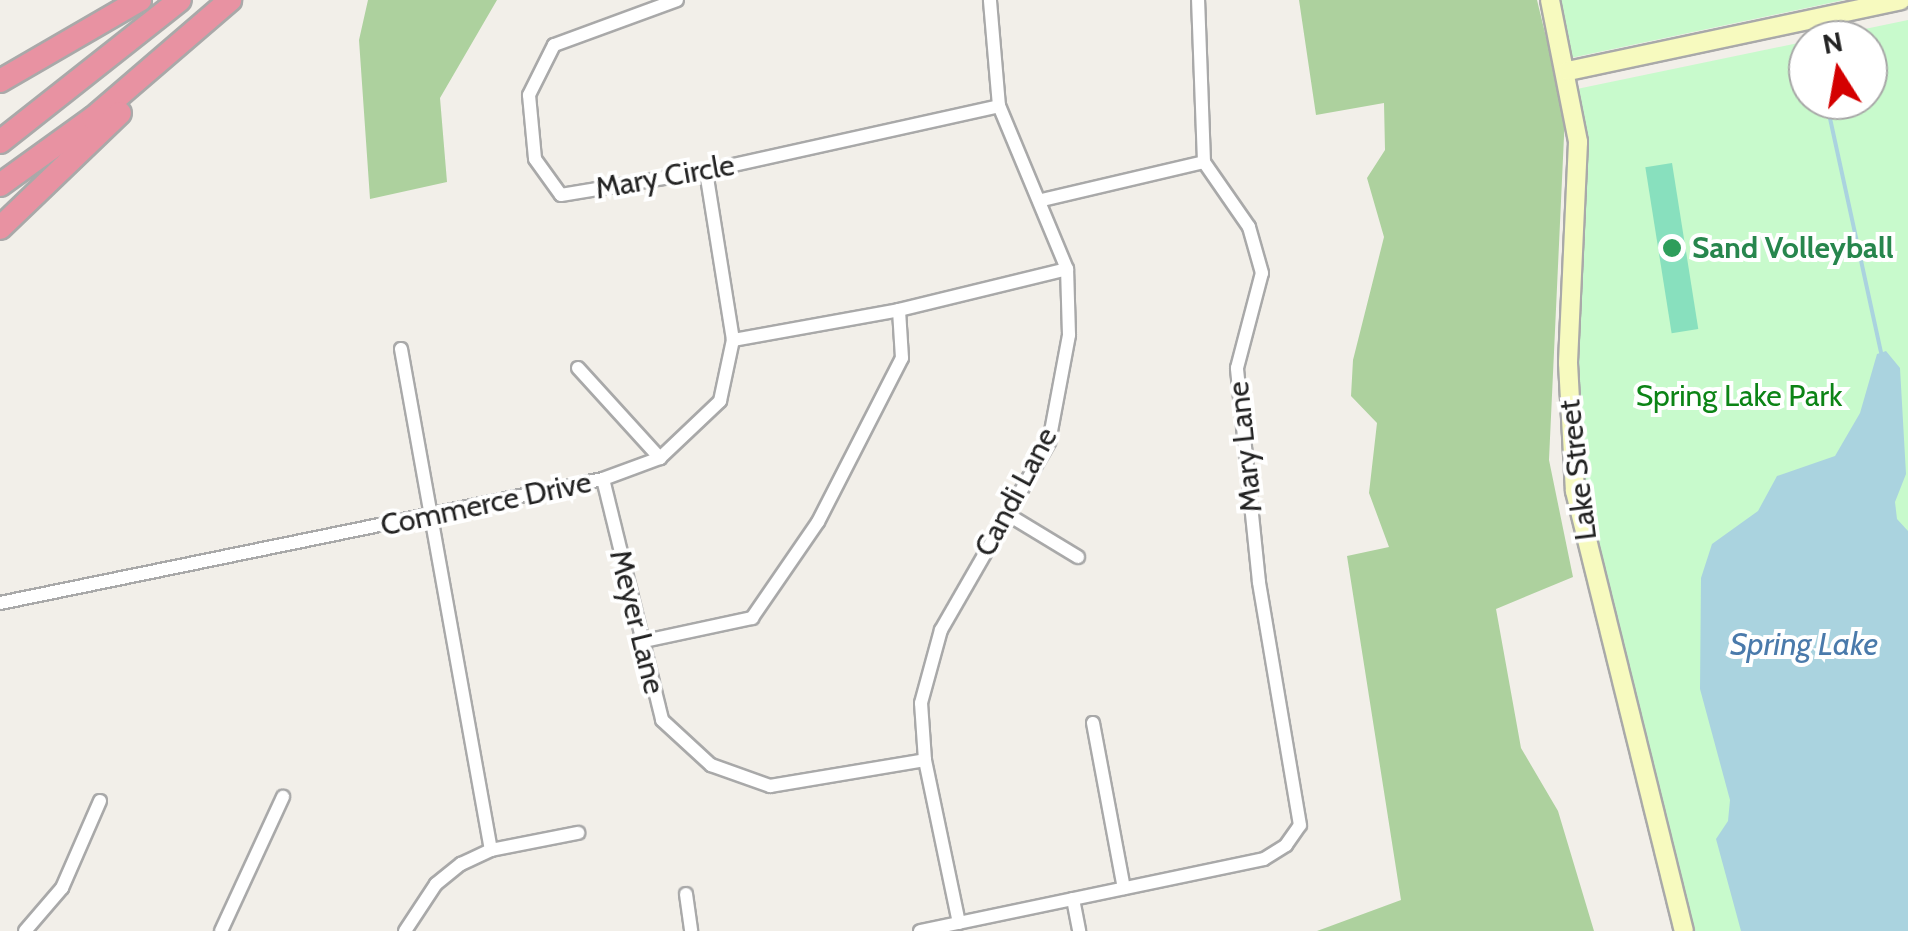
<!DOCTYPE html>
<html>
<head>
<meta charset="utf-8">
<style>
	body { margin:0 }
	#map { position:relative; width:1908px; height:931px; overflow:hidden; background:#f2efe9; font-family:Cabin,sans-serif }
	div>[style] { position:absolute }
	.forest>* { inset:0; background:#add19e }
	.park>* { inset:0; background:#c8facc }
	.pitch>* { inset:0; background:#88e0be; transform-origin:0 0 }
	.water>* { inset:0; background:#aad3df }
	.stream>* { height:4px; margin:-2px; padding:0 2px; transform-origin:2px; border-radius:2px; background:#aad3df }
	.roads { filter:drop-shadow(2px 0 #a9a9a9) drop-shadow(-2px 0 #a9a9a9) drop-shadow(0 2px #a9a9a9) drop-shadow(0 -2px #a9a9a9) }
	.street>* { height:12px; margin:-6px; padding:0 6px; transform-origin:6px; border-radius:6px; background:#fff }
	.secondary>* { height:18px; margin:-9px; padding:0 9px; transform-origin:9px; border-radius:9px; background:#f7fabf }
	.highway>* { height:22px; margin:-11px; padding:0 11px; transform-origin:11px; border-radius:11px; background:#e892a2 }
	.dots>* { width:28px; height:28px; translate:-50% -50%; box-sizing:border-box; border:5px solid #fff; border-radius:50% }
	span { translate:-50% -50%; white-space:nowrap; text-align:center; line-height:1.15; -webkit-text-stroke:8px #fff; paint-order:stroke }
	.street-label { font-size:30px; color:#222 }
	.leisure-label { font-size:30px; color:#27864d; font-weight:700 }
	.left { translate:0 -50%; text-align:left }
	.park-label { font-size:30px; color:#0c8416 }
	.water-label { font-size:32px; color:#4a7aab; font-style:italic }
	.north { position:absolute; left:1788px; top:20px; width:100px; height:100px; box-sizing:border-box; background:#fff; border:2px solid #a7a7a7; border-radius:50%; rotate:349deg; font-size:28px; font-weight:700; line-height:40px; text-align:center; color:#222 }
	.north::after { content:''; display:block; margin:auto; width:35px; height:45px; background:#d40000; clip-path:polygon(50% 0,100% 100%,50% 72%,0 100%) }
</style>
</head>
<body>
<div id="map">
	<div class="forest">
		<div style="clip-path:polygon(368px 0,497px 0,440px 98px,447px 182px,370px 199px,359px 40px)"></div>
		<div style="clip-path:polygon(1299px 0,1537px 0,1565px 115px,1549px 460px,1573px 577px,1496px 609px,1521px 748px,1558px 811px,1594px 931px,1317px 931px,1401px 900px,1347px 556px,1389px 547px,1369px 493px,1377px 423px,1351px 396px,1353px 360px,1384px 237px,1367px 178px,1385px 150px,1384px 103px,1316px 115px)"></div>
	</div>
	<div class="park">
		<div style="clip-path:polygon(1550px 0,1844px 0,1566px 59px)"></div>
		<div style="clip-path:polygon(1908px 20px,1908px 931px,1684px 931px,1579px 513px,1572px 90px,1808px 41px,1808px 100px,1868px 100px,1868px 40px,1812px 40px)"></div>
	</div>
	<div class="pitch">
		<div style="left:1672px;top:163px;width:168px;height:27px;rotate:81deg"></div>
	</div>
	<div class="water">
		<div style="clip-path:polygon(1886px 351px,1900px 368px,1906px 474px,1895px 502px,1897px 519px,1908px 531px,1908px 931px,1741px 931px,1716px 839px,1728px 821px,1730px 800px,1700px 689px,1701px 578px,1712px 544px,1758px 511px,1777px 476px,1835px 456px,1860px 413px,1877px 354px)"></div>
	</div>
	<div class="stream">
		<div style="left:1826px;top:100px;width:258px;rotate:77.7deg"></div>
	</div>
	<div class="roads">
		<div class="street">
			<div style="left:677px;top:0;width:131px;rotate:159.9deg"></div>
			<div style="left:554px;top:45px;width:56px;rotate:116.6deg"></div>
			<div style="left:529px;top:95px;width:64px;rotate:84.6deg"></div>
			<div style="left:535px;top:159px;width:44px;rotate:54.2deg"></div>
			<div style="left:561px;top:195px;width:147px;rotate:-9.4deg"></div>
			<div style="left:706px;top:171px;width:300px;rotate:-12.5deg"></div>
			<div style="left:1042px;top:200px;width:166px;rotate:-13.2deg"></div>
			<div style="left:733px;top:340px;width:169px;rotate:-10.2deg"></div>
			<div style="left:899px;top:310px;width:173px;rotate:-13.7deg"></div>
			<div style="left:401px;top:349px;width:509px;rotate:79.82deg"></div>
			<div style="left:578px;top:368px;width:122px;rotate:47.7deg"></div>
			<div style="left:603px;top:479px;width:248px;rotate:76.2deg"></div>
			<div style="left:662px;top:720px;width:67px;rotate:42.6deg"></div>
			<div style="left:711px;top:765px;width:63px;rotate:19.6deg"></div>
			<div style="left:770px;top:786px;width:157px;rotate:-9.5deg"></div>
			<div style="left:1007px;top:514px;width:83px;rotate:31.2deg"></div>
			<div style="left:0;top:603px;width:616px;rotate:-11.62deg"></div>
			<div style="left:603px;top:479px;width:61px;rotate:-20.2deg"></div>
			<div style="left:660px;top:458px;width:83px;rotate:-43.5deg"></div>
			<div style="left:720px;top:401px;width:62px;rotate:-78deg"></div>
			<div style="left:733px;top:340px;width:171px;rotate:-99.1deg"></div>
			<div style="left:640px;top:642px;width:115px;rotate:-12.1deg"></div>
			<div style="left:752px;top:618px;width:116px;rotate:-55.5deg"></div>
			<div style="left:818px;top:522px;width:184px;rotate:-62.9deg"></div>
			<div style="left:902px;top:358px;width:48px;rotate:-93.6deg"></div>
			<div style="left:1093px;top:723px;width:168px;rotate:79.4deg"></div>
			<div style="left:686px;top:894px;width:37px;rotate:82deg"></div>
			<div style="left:1073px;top:899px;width:33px;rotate:79deg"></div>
			<div style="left:959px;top:923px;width:167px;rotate:-101.8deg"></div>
			<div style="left:925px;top:760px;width:57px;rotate:-94deg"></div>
			<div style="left:921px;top:703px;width:76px;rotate:-74.7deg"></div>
			<div style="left:941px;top:630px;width:217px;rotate:-60.1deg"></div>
			<div style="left:1049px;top:442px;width:109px;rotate:-79.4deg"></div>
			<div style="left:1069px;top:335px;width:66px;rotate:-91.7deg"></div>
			<div style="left:1067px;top:269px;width:177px;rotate:-112.6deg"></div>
			<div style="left:999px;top:106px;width:106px;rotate:-94.9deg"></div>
			<div style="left:25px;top:931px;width:57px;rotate:-49.3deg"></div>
			<div style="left:62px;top:888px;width:95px;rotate:-66.4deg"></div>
			<div style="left:221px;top:931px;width:148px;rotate:-65.2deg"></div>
			<div style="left:405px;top:931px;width:56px;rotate:-56.6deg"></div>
			<div style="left:436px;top:884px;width:32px;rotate:-39deg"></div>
			<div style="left:461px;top:864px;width:33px;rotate:-25deg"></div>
			<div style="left:491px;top:850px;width:89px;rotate:-11.1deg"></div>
			<div style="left:920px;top:931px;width:351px;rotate:-11.8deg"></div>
			<div style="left:1264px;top:859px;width:26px;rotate:-32deg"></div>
			<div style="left:1286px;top:845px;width:24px;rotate:-55deg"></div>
			<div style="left:1300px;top:825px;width:246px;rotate:-99.6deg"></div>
			<div style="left:1259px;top:582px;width:215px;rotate:-95.9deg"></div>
			<div style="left:1237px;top:368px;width:98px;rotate:-75.3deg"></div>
			<div style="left:1262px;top:273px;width:48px;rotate:-105.8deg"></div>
			<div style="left:1249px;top:227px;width:79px;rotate:-124.7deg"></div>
			<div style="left:1204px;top:162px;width:162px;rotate:-92.1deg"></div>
		</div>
		<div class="secondary">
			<div style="left:1550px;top:0;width:145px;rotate:78.8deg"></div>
			<div style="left:1578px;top:142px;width:221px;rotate:92.6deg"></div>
			<div style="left:1568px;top:363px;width:128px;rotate:86.9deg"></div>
			<div style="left:1575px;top:491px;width:453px;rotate:76.1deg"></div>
			<div style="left:1568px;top:71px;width:340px;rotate:-12deg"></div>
		</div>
		<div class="highway">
			<div style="left:0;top:81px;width:162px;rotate:-30.1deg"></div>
			<div style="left:0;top:142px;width:229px;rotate:-38.3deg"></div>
			<div style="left:0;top:185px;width:115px;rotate:-35.8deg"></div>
			<div style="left:93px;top:118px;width:181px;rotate:-40.7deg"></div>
			<div style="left:0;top:228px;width:166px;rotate:-43.8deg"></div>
		</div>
	</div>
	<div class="dots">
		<div style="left:1672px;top:248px;background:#2e9e5b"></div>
	</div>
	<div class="street-label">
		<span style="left:665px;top:177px;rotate:-10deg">Mary Circle</span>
		<span style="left:1245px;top:447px;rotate:-96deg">Mary Lane</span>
		<span style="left:1578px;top:470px;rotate:-97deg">Lake Street</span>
		<span style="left:1016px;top:492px;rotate:-62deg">Candi Lane</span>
		<span style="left:486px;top:504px;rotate:-12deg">Commerce Drive</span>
		<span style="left:637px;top:622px;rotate:76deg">Meyer Lane</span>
	</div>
	<div class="leisure-label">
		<span class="left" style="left:1692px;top:248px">Sand Volleyball</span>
	</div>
	<div class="park-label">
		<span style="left:1739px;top:396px">Spring Lake Park</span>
	</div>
	<div class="water-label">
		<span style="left:1804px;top:644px">Spring Lake</span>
	</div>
	<div class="north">N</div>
</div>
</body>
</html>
